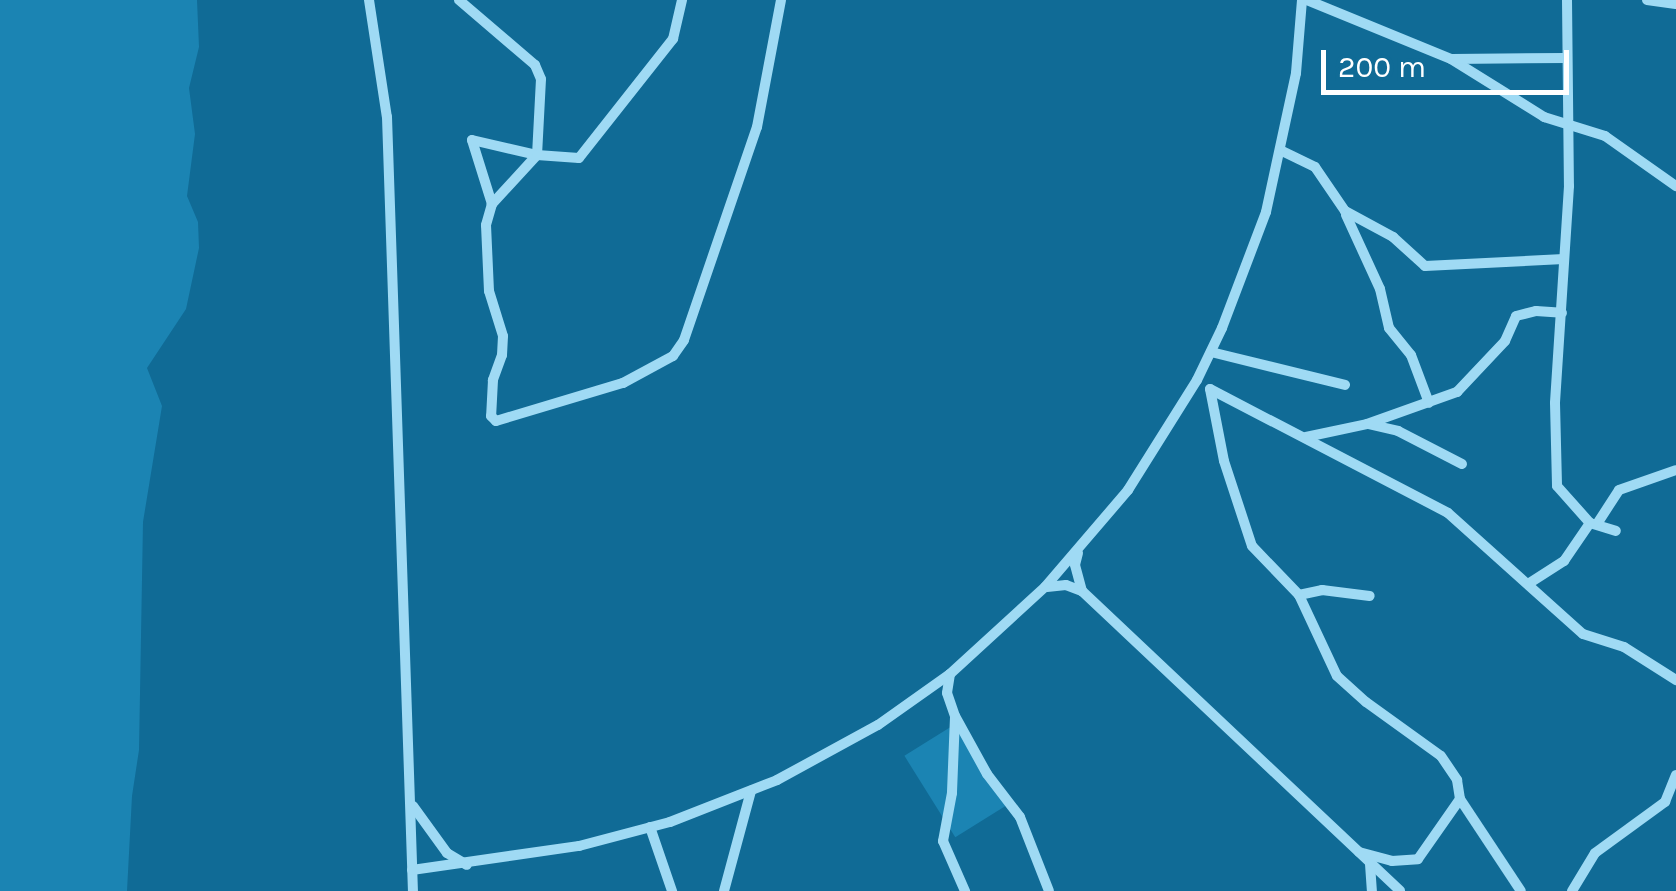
<!DOCTYPE html>
<html>
<head>
<meta charset="utf-8">
<style>
	body { margin:0 }
	#map { position:relative; width:1676px; height:891px; overflow:hidden; background:#106b96; font-family:Karla,sans-serif }
	div>[style] { position:absolute }
	.green>* { inset:0; background:#1b84b3; transform-origin:0 0 }
	.minor>* { height:10px; margin:-5px; padding:0 5px; transform-origin:5px; border-radius:5px; background:#9fdaf4 }
	span { translate:-50% -50%; white-space:nowrap; text-align:center; line-height:1.15; -webkit-text-stroke:8px #106b96; paint-order:stroke }
	.scale { position:absolute; left:1321px; top:50px; width:248px; height:45px; box-sizing:border-box; border:5px solid #fff; border-top:0; padding-left:12px; font-size:30px; line-height:35px; white-space:nowrap; color:#fff; -webkit-text-stroke:8px #106b96; paint-order:stroke }
</style>
</head>
<body>
<div id="map">
	<div class="green">
		<div style="clip-path:polygon(0 0,197px 0,199px 47px,189px 88px,195px 134px,187px 196px,198px 222px,199px 248px,186px 309px,147px 368px,162px 406px,143px 522px,139px 750px,132px 796px,127px 891px,0 891px)"></div>
		<div style="left:957px;top:723px;width:96px;height:62px;rotate:58deg"></div>
	</div>
	<div class="minor">
		<div style="left:369px;top:0;width:118px;rotate:81.3deg"></div>
		<div style="left:387px;top:117px;width:774px;rotate:88.08deg"></div>
		<div style="left:459px;top:0;width:100px;rotate:40.5deg"></div>
		<div style="left:535px;top:65px;width:15px;rotate:67deg"></div>
		<div style="left:541px;top:79px;width:76px;rotate:93deg"></div>
		<div style="left:537px;top:155px;width:67px;rotate:132.6deg"></div>
		<div style="left:492px;top:204px;width:22px;rotate:106deg"></div>
		<div style="left:486px;top:225px;width:66px;rotate:87.4deg"></div>
		<div style="left:489px;top:291px;width:47px;rotate:72.7deg"></div>
		<div style="left:503px;top:336px;width:19px;rotate:93deg"></div>
		<div style="left:502px;top:355px;width:27px;rotate:110deg"></div>
		<div style="left:493px;top:380px;width:36px;rotate:93deg"></div>
		<div style="left:491px;top:416px;width:7px;rotate:45deg"></div>
		<div style="left:496px;top:421px;width:133px;rotate:-16.7deg"></div>
		<div style="left:623px;top:383px;width:57px;rotate:-28.4deg"></div>
		<div style="left:673px;top:356px;width:19px;rotate:-55deg"></div>
		<div style="left:684px;top:340px;width:225px;rotate:-71.1deg"></div>
		<div style="left:757px;top:127px;width:129px;rotate:-79.3deg"></div>
		<div style="left:1307px;top:0;width:156px;rotate:22.3deg"></div>
		<div style="left:1451px;top:59px;width:110px;rotate:31.9deg"></div>
		<div style="left:1544px;top:117px;width:64px;rotate:17.3deg"></div>
		<div style="left:1605px;top:136px;width:87px;rotate:35.2deg"></div>
		<div style="left:1567px;top:0;width:186px;rotate:89.4deg"></div>
		<div style="left:1569px;top:186px;width:217px;rotate:93.7deg"></div>
		<div style="left:1555px;top:403px;width:83px;rotate:88.6deg"></div>
		<div style="left:1557px;top:486px;width:50px;rotate:48.3deg"></div>
		<div style="left:1590px;top:523px;width:27px;rotate:17deg"></div>
		<div style="left:1647px;top:0;width:29px;rotate:8deg"></div>
		<div style="left:1452px;top:59px;width:114px;rotate:-0.5deg"></div>
		<div style="left:1280px;top:150px;width:39px;rotate:26deg"></div>
		<div style="left:1315px;top:167px;width:53px;rotate:55.7deg"></div>
		<div style="left:1345px;top:211px;width:55px;rotate:28.4deg"></div>
		<div style="left:1393px;top:237px;width:43px;rotate:42.2deg"></div>
		<div style="left:1425px;top:266px;width:139px;rotate:-2.9deg"></div>
		<div style="left:492px;top:204px;width:67px;rotate:-107.4deg"></div>
		<div style="left:472px;top:140px;width:67px;rotate:13deg"></div>
		<div style="left:537px;top:155px;width:42px;rotate:4.1deg"></div>
		<div style="left:579px;top:158px;width:152px;rotate:-51.7deg"></div>
		<div style="left:673px;top:39px;width:40px;rotate:-77deg"></div>
		<div style="left:1346px;top:215px;width:81px;rotate:65.3deg"></div>
		<div style="left:1380px;top:289px;width:40px;rotate:77deg"></div>
		<div style="left:1389px;top:328px;width:35px;rotate:51deg"></div>
		<div style="left:1411px;top:355px;width:51px;rotate:69.4deg"></div>
		<div style="left:1211px;top:352px;width:138px;rotate:13.8deg"></div>
		<div style="left:1210px;top:389px;width:73px;rotate:79deg"></div>
		<div style="left:1224px;top:461px;width:89px;rotate:71.8deg"></div>
		<div style="left:1252px;top:546px;width:68px;rotate:46.2deg"></div>
		<div style="left:1299px;top:595px;width:89px;rotate:64.9deg"></div>
		<div style="left:1337px;top:676px;width:39px;rotate:42deg"></div>
		<div style="left:1366px;top:702px;width:92px;rotate:35.8deg"></div>
		<div style="left:1441px;top:756px;width:29px;rotate:56deg"></div>
		<div style="left:1457px;top:780px;width:19px;rotate:81deg"></div>
		<div style="left:1460px;top:799px;width:110px;rotate:56.5deg"></div>
		<div style="left:1210px;top:389px;width:268px;rotate:27.5deg"></div>
		<div style="left:1448px;top:513px;width:181px;rotate:41.9deg"></div>
		<div style="left:1583px;top:634px;width:43px;rotate:17.6deg"></div>
		<div style="left:1624px;top:647px;width:62px;rotate:32.4deg"></div>
		<div style="left:1368px;top:424px;width:31px;rotate:13deg"></div>
		<div style="left:1398px;top:431px;width:72px;rotate:27.3deg"></div>
		<div style="left:1306px;top:437px;width:62px;rotate:-12deg"></div>
		<div style="left:1367px;top:424px;width:96px;rotate:-19.6deg"></div>
		<div style="left:1457px;top:392px;width:70px;rotate:-46.7deg"></div>
		<div style="left:1505px;top:341px;width:27px;rotate:-66deg"></div>
		<div style="left:1516px;top:316px;width:21px;rotate:-14deg"></div>
		<div style="left:1536px;top:311px;width:26px;rotate:4deg"></div>
		<div style="left:1597px;top:524px;width:40px;rotate:-57.1deg"></div>
		<div style="left:1619px;top:490px;width:60px;rotate:-19.3deg"></div>
		<div style="left:1078px;top:553px;width:12px;rotate:104deg"></div>
		<div style="left:1075px;top:565px;width:27px;rotate:75deg"></div>
		<div style="left:1528px;top:584px;width:43px;rotate:-32.6deg"></div>
		<div style="left:1564px;top:561px;width:46px;rotate:-55.6deg"></div>
		<div style="left:1047px;top:587px;width:19px;rotate:-6deg"></div>
		<div style="left:1066px;top:585px;width:17px;rotate:21deg"></div>
		<div style="left:1082px;top:591px;width:437px;rotate:43.3deg"></div>
		<div style="left:1299px;top:595px;width:24px;rotate:-12deg"></div>
		<div style="left:1322px;top:590px;width:48px;rotate:7.1deg"></div>
		<div style="left:950px;top:674px;width:19px;rotate:99deg"></div>
		<div style="left:947px;top:693px;width:24px;rotate:71deg"></div>
		<div style="left:955px;top:716px;width:66px;rotate:61.1deg"></div>
		<div style="left:987px;top:774px;width:54px;rotate:52.5deg"></div>
		<div style="left:1020px;top:817px;width:79px;rotate:68.6deg"></div>
		<div style="left:955px;top:717px;width:76px;rotate:92.3deg"></div>
		<div style="left:952px;top:793px;width:49px;rotate:100.6deg"></div>
		<div style="left:943px;top:841px;width:55px;rotate:66.3deg"></div>
		<div style="left:413px;top:806px;width:58px;rotate:54.1deg"></div>
		<div style="left:447px;top:853px;width:23px;rotate:31deg"></div>
		<div style="left:650px;top:827px;width:68px;rotate:71deg"></div>
		<div style="left:1359px;top:852px;width:34px;rotate:15deg"></div>
		<div style="left:1392px;top:861px;width:26px;rotate:-4deg"></div>
		<div style="left:1418px;top:859px;width:73px;rotate:-55deg"></div>
		<div style="left:1370px;top:864px;width:27px;rotate:86deg"></div>
		<div style="left:412px;top:870px;width:169px;rotate:-8.2deg"></div>
		<div style="left:579px;top:846px;width:94px;rotate:-14.8deg"></div>
		<div style="left:670px;top:822px;width:115px;rotate:-21.4deg"></div>
		<div style="left:777px;top:780px;width:115px;rotate:-28.6deg"></div>
		<div style="left:878px;top:725px;width:88px;rotate:-35.3deg"></div>
		<div style="left:950px;top:674px;width:129px;rotate:-42.5deg"></div>
		<div style="left:1045px;top:587px;width:128px;rotate:-49.4deg"></div>
		<div style="left:1128px;top:490px;width:130px;rotate:-57.9deg"></div>
		<div style="left:1197px;top:380px;width:58px;rotate:-64.3deg"></div>
		<div style="left:1222px;top:328px;width:124px;rotate:-69.2deg"></div>
		<div style="left:1266px;top:212px;width:142px;rotate:-77.8deg"></div>
		<div style="left:1296px;top:73px;width:73px;rotate:-85.3deg"></div>
		<div style="left:724px;top:891px;width:104px;rotate:-74.9deg"></div>
		<div style="left:1572px;top:891px;width:44px;rotate:-58.8deg"></div>
		<div style="left:1595px;top:853px;width:87px;rotate:-36.1deg"></div>
		<div style="left:1665px;top:802px;width:29px;rotate:-68deg"></div>
	</div>
	<div class="scale">200 m</div>
</div>
</body>
</html>
